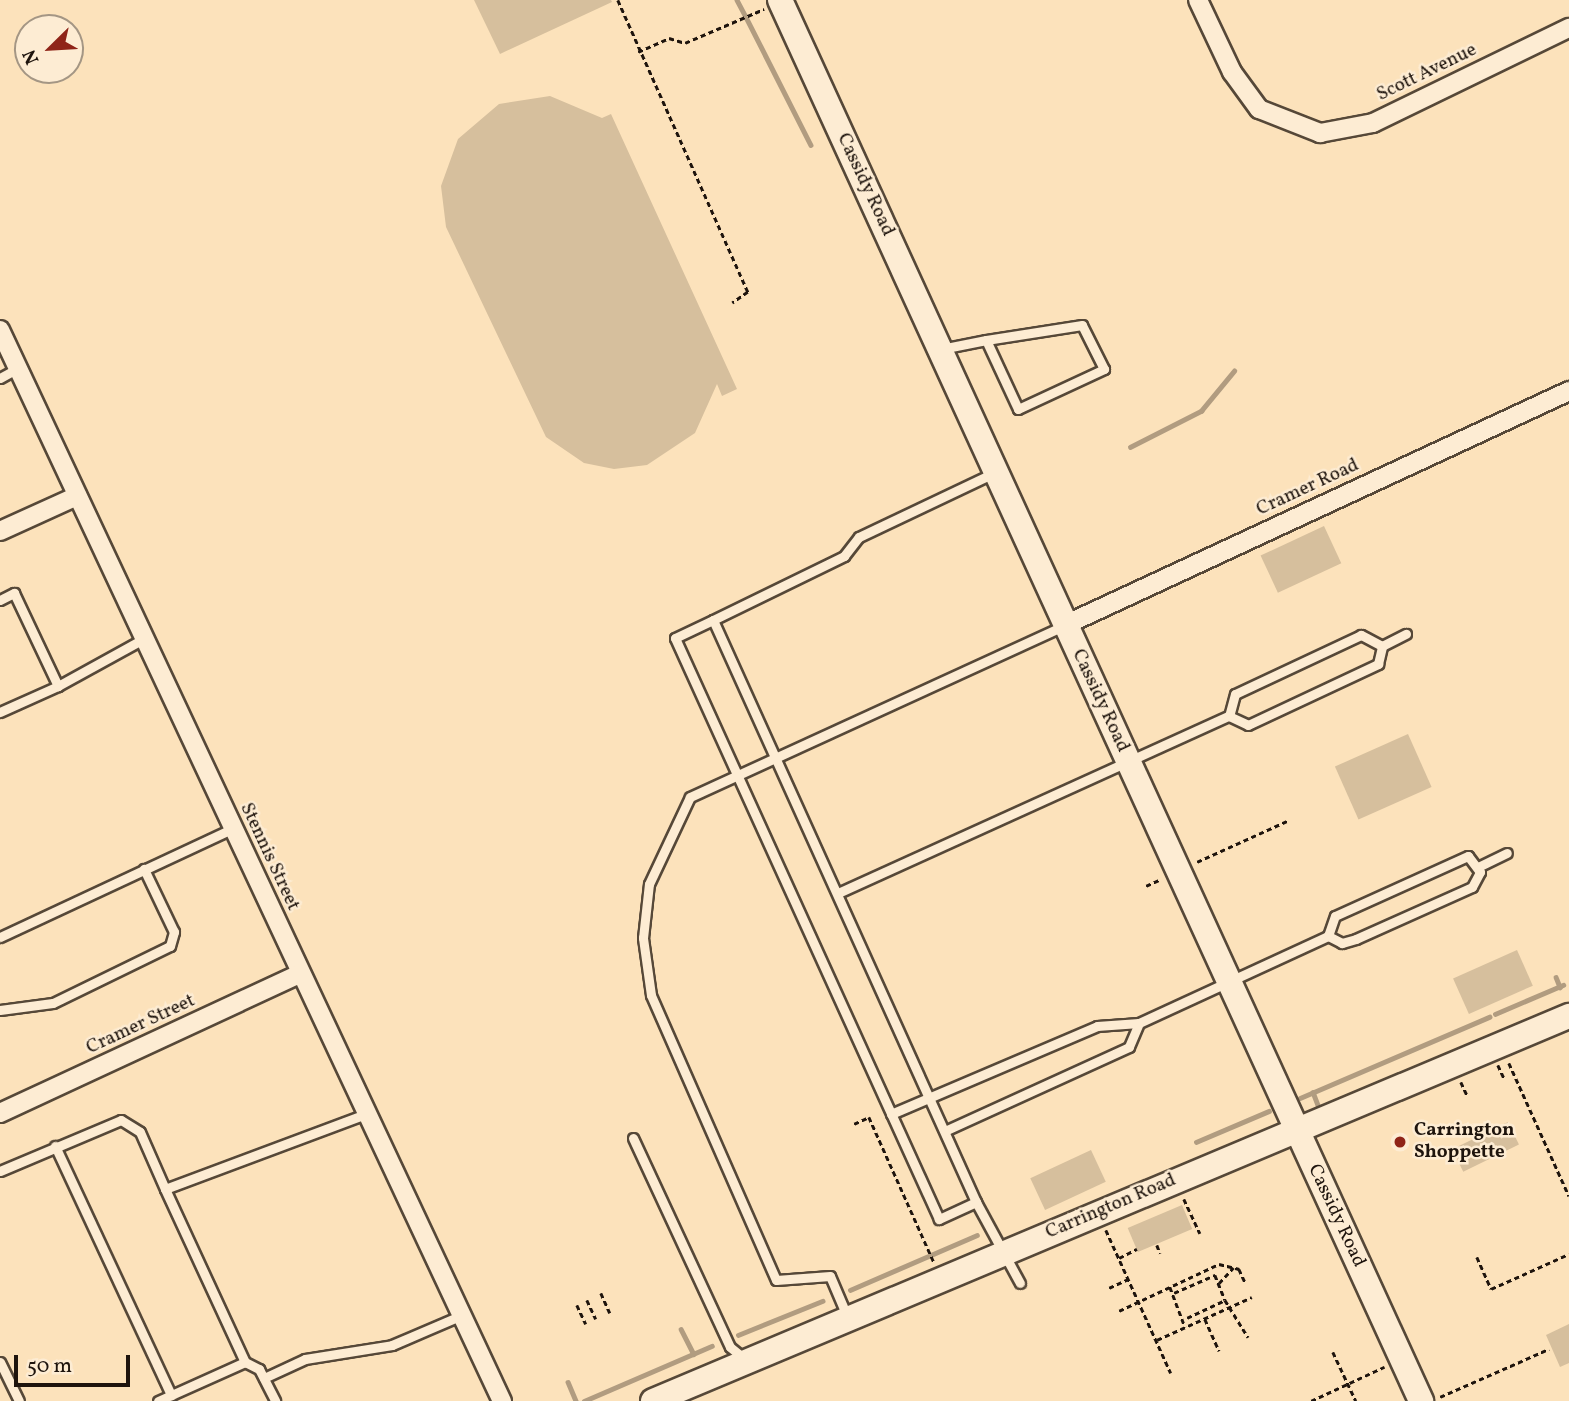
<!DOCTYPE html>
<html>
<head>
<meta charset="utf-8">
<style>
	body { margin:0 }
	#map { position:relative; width:1569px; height:1401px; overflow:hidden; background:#fce2bb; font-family:Vollkorn,serif }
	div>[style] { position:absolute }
	.green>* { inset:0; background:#d6bf9d; transform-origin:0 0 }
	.stream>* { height:4.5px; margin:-2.25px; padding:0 2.25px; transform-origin:2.25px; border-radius:2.25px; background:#b19c80 }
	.path>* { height:2.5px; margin-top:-1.25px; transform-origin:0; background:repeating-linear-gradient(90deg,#1e140d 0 5px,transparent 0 8.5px) }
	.roads { filter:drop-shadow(2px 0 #564838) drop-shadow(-2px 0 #564838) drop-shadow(0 2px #564838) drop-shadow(0 -2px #564838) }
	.lane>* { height:9px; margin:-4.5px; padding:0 4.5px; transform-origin:4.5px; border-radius:4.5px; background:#fdecd3 }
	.street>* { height:18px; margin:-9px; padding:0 9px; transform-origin:9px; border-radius:9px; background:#fdecd3 }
	.secondary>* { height:24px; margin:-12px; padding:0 12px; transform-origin:12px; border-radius:12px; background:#fdecd3 }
	.dots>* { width:19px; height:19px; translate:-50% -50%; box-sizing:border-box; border:4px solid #fdecd3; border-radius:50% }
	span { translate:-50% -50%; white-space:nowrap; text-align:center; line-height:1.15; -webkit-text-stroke:5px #fdecd3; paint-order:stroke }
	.street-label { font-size:19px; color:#1e140d }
	.poi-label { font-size:19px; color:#1e140d; font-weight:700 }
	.left { translate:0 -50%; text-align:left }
	.north { position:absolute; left:14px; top:14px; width:70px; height:70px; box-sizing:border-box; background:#fdecd3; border:2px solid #a49684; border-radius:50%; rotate:246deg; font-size:19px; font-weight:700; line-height:28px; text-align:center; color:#1e140d }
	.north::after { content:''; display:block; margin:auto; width:24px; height:32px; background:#8f2418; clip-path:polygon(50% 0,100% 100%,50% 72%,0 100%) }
	.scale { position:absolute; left:14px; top:1355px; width:116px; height:32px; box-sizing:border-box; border:4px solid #1e140d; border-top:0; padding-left:9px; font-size:21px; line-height:24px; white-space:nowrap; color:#1e140d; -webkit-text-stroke:5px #fdecd3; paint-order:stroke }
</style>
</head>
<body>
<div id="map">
	<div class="green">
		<div style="clip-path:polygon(474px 0,611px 0,612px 2px,500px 54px)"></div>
		<div style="clip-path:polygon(550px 96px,602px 118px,611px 114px,737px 389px,722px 396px,717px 384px,695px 433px,647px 465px,614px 469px,584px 463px,546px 437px,446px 227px,441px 186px,458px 139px,499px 104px)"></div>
		<div style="left:1324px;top:526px;width:41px;height:70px;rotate:65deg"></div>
		<div style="left:1408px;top:734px;width:58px;height:80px;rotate:66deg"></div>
		<div style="left:1517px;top:950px;width:39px;height:70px;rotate:66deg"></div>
		<div style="left:1508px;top:1122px;width:25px;height:62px;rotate:64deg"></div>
		<div style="left:1091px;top:1150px;width:35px;height:67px;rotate:65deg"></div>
		<div style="left:1182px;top:1205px;width:26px;height:59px;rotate:67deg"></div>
		<div style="clip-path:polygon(1569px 1324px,1569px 1363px,1560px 1367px,1546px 1335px)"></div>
	</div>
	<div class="stream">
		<div style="left:737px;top:0;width:17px;rotate:62deg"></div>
		<div style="left:747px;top:19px;width:141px;rotate:63.1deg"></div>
		<div style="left:1130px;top:447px;width:80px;rotate:-26.9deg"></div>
		<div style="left:1201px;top:411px;width:52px;rotate:-50.5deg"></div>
		<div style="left:1556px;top:977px;width:11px;rotate:68deg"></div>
		<div style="left:1495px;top:1014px;width:74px;rotate:-23.1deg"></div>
		<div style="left:1313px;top:1092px;width:19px;rotate:69deg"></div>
		<div style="left:1300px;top:1098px;width:206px;rotate:-23.2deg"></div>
		<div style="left:1196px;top:1142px;width:79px;rotate:-23deg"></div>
		<div style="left:850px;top:1290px;width:138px;rotate:-23.4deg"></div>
		<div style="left:681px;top:1329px;width:28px;rotate:63deg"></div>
		<div style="left:738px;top:1335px;width:91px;rotate:-22deg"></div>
		<div style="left:568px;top:1382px;width:21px;rotate:67deg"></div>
		<div style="left:584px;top:1401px;width:139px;rotate:-23.3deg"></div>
	</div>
	<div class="path">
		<div style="left:618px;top:0;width:320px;rotate:66deg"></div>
		<div style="left:748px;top:292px;width:19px;rotate:145deg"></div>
		<div style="left:638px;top:52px;width:34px;rotate:-24deg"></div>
		<div style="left:669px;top:38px;width:17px;rotate:17deg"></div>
		<div style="left:685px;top:43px;width:86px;rotate:-23.3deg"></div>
		<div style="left:1197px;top:862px;width:101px;rotate:-24.5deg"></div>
		<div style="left:1146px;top:886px;width:14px;rotate:-25deg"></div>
		<div style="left:1509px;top:1063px;width:146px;rotate:65.7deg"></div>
		<div style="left:1498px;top:1065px;width:14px;rotate:65deg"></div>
		<div style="left:1461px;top:1082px;width:14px;rotate:65deg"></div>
		<div style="left:854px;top:1124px;width:17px;rotate:-25deg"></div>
		<div style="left:869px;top:1117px;width:159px;rotate:65.9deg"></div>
		<div style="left:1184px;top:1199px;width:38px;rotate:65deg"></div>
		<div style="left:1106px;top:1230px;width:157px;rotate:65.6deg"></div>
		<div style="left:1157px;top:1245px;width:9px;rotate:69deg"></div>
		<div style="left:1477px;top:1257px;width:35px;rotate:66deg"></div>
		<div style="left:1491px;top:1289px;width:85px;rotate:-24.2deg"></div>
		<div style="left:1119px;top:1258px;width:20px;rotate:-27deg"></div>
		<div style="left:1219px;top:1283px;width:21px;rotate:-47deg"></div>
		<div style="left:1170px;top:1287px;width:43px;rotate:69.4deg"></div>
		<div style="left:1109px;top:1288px;width:21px;rotate:-25deg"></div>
		<div style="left:601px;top:1293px;width:22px;rotate:66deg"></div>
		<div style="left:1174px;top:1293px;width:45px;rotate:-23.7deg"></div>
		<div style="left:1215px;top:1275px;width:27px;rotate:68deg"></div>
		<div style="left:587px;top:1300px;width:21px;rotate:65deg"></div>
		<div style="left:577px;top:1305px;width:21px;rotate:65deg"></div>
		<div style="left:1119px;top:1311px;width:110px;rotate:-25.2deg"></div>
		<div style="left:1219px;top:1264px;width:21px;rotate:14deg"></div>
		<div style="left:1239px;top:1269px;width:14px;rotate:65deg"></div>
		<div style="left:1187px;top:1318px;width:42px;rotate:-25.3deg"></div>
		<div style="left:1225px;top:1300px;width:44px;rotate:58.1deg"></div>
		<div style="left:1205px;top:1319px;width:35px;rotate:66deg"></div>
		<div style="left:1157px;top:1340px;width:104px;rotate:-24.4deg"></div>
		<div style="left:1333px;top:1352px;width:54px;rotate:64.9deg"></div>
		<div style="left:1440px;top:1397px;width:119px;rotate:-23.8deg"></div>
		<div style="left:1311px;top:1401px;width:81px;rotate:-25deg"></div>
	</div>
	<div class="roads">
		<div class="lane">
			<div style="left:941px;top:349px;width:46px;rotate:-11.3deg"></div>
			<div style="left:986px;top:340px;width:76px;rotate:65.1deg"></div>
			<div style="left:1018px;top:409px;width:95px;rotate:-24.9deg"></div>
			<div style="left:1104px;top:369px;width:49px;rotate:-116.6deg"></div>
			<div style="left:1082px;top:325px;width:97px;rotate:171.1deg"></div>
			<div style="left:0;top:378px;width:21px;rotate:-29deg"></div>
			<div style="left:0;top:600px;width:16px;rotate:-27deg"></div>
			<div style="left:14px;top:593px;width:103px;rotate:64.7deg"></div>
			<div style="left:58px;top:686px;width:64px;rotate:155.9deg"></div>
			<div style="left:713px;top:620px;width:146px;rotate:-26deg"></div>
			<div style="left:844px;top:556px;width:24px;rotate:-52deg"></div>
			<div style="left:859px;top:537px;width:149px;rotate:-25.4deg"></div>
			<div style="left:1382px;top:646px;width:24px;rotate:-152deg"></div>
			<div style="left:1361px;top:635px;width:139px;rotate:154.9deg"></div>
			<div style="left:1235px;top:694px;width:23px;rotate:105deg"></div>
			<div style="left:1229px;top:716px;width:21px;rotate:25deg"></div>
			<div style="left:1248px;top:725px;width:144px;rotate:-25.1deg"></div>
			<div style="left:1378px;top:664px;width:18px;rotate:-77deg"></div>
			<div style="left:1382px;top:646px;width:27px;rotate:-27deg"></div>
			<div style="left:58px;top:686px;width:97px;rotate:-28.9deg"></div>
			<div style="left:1468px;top:856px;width:20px;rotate:53deg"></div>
			<div style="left:1480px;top:872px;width:17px;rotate:118deg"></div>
			<div style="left:1472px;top:887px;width:127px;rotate:155.9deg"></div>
			<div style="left:1356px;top:939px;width:15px;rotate:164deg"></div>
			<div style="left:1342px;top:943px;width:16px;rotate:-153deg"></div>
			<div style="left:1328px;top:936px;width:21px;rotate:-71deg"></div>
			<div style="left:1335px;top:916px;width:146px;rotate:-24.3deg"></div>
			<div style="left:1478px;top:867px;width:32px;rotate:-26deg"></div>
			<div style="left:838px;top:893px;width:429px;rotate:-24.4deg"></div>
			<div style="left:0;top:937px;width:256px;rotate:-25deg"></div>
			<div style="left:0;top:1010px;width:53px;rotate:-7.5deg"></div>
			<div style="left:53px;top:1003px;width:130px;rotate:-26deg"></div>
			<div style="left:170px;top:946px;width:15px;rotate:-74deg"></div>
			<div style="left:174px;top:932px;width:70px;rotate:-115.5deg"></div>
			<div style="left:1139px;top:1023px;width:208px;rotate:-24.7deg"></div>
			<div style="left:891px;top:1114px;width:224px;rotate:-23.1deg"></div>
			<div style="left:1097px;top:1026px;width:42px;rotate:-4.1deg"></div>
			<div style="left:1139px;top:1023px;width:26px;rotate:113deg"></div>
			<div style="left:1129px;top:1047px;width:202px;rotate:155.5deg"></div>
			<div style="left:633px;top:1138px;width:230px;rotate:65.1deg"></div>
			<div style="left:730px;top:1347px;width:21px;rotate:39deg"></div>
			<div style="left:55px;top:1146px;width:275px;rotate:65deg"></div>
			<div style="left:0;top:1171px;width:131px;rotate:-22.9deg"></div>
			<div style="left:121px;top:1120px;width:22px;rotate:32deg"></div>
			<div style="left:140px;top:1132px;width:62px;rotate:66.3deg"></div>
			<div style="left:165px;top:1189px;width:215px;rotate:-20.5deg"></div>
			<div style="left:165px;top:1189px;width:191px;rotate:65.2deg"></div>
			<div style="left:245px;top:1362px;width:16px;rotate:27deg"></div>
			<div style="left:259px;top:1369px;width:36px;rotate:63deg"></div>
			<div style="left:976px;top:1202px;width:41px;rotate:155.3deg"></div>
			<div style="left:939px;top:1219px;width:638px;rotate:-114.44deg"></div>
			<div style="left:675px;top:638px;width:42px;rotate:-25.3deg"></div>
			<div style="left:713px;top:620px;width:639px;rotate:65.68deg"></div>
			<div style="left:976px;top:1202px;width:92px;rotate:61.5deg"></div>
			<div style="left:847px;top:1316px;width:43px;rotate:-113deg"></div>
			<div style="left:830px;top:1276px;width:54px;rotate:175.8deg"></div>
			<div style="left:776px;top:1280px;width:311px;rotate:-113.7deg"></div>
			<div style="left:651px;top:995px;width:58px;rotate:-98deg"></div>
			<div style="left:643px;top:938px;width:54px;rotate:-83.7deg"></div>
			<div style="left:649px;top:884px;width:96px;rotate:-64.8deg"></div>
			<div style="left:690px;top:797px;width:410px;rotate:-24.6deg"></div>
			<div style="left:0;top:1362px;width:43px;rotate:64deg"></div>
			<div style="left:264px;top:1378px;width:45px;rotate:-24.9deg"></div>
			<div style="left:305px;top:1359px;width:88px;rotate:-9.1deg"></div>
			<div style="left:392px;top:1345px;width:76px;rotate:-23.2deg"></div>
			<div style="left:158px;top:1401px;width:95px;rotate:-24.1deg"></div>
		</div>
		<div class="street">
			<div style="left:1198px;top:0;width:80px;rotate:64.7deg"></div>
			<div style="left:1232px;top:72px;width:46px;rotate:53.9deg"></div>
			<div style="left:1259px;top:109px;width:66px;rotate:21.5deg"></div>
			<div style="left:1320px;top:133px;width:54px;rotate:-10.7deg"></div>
			<div style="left:1373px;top:123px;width:218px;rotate:-25.9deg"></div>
			<div style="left:0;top:330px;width:1183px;rotate:64.89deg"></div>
			<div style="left:0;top:531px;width:85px;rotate:-24.4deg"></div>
			<div style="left:1065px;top:625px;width:556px;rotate:-24.9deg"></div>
			<div style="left:0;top:1113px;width:331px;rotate:-24.9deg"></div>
		</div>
		<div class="secondary">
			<div style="left:780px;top:0;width:1541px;rotate:65.41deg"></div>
			<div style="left:653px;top:1401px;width:994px;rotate:-22.8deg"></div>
		</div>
	</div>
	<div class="dots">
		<div style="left:1400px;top:1142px;background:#8f2418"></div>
	</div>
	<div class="street-label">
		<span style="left:1427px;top:73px;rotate:-26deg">Scott Avenue</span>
		<span style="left:865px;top:185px;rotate:65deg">Cassidy Road</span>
		<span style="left:1308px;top:488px;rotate:-25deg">Cramer Road</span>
		<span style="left:1100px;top:701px;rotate:65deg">Cassidy Road</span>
		<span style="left:269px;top:857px;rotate:65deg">Stennis Street</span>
		<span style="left:141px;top:1025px;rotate:-25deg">Cramer Street</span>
		<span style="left:1111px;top:1207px;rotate:-23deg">Carrington Road</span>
		<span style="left:1336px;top:1216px;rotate:65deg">Cassidy Road</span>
	</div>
	<div class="poi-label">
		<span class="left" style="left:1414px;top:1142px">Carrington<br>Shoppette</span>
	</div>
	<div class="north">N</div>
	<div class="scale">50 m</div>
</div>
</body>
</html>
